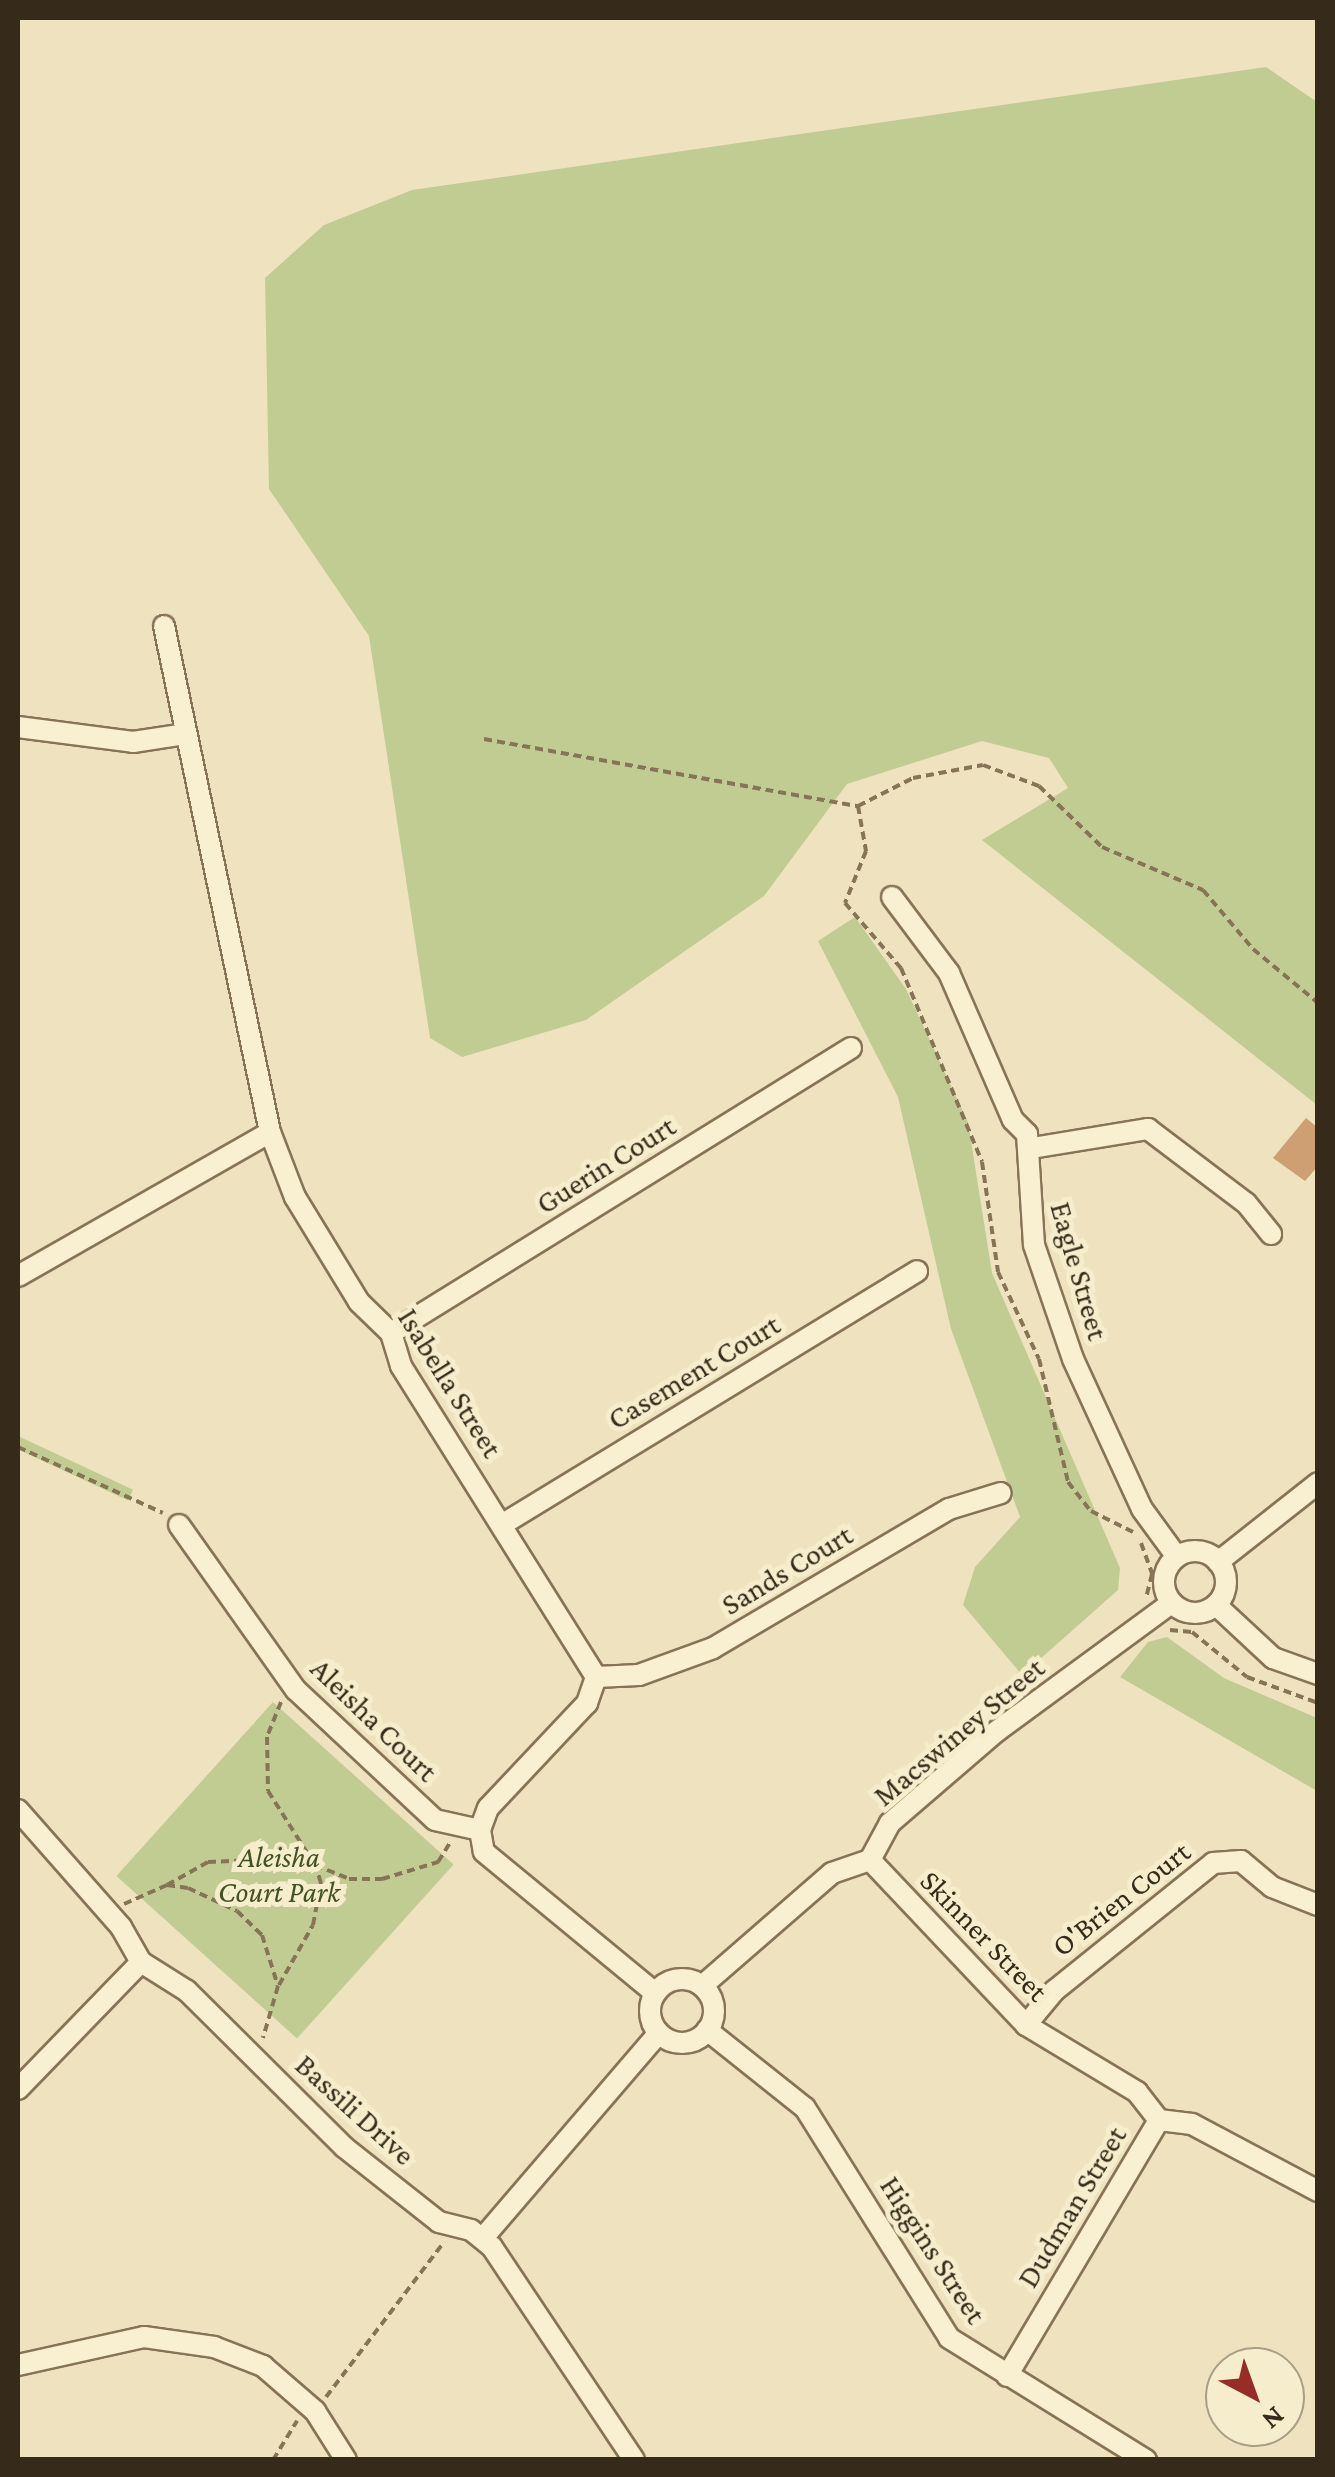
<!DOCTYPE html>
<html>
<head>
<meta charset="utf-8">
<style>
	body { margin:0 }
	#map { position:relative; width:1335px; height:2477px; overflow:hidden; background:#eee3be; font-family:"Crimson Pro",serif }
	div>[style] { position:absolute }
	.green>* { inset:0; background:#c1cc92; transform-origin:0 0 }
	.building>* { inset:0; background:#cd9f73 }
	.path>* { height:4px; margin-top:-2px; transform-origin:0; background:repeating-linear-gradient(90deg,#877456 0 8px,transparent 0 13px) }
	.roads { filter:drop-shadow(2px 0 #877456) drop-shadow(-2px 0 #877456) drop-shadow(0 2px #877456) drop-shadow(0 -2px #877456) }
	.street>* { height:20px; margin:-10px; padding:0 10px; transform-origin:10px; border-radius:10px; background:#f9f0d1 }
	.street>.ring { margin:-10px; padding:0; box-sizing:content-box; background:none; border:20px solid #f9f0d1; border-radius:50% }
	span { translate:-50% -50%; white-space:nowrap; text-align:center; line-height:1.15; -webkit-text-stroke:10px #f6edcd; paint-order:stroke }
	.street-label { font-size:30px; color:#362a1b }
	.park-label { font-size:30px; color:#425222; font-style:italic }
	.frame { position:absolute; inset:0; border:20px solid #362a1b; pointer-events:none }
	.north { position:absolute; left:1205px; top:2347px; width:100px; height:100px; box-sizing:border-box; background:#f6edcd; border:2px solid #a99f86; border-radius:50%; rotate:139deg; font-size:28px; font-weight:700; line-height:40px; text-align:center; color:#362a1b }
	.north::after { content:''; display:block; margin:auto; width:35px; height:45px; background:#962d26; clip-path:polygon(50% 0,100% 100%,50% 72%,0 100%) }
</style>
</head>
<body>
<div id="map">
	<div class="green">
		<div style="clip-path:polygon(1266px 67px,1317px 102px,1317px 1105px,982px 840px,1068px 788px,1049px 758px,982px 741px,847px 784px,764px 896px,586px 1020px,462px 1057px,430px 1038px,369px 636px,269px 489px,265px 278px,324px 225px,412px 190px)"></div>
		<div style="clip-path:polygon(855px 917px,906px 989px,968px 1122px,992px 1273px,1120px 1568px,1118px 1590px,1022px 1675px,963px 1605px,975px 1567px,1020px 1517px,951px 1329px,898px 1097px,818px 941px)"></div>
		<div style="left:18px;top:1436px;width:127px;height:12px;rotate:25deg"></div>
		<div style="clip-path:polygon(1167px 1637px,1224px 1678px,1317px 1718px,1317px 1791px,1120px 1677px,1148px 1642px)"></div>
		<div style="left:273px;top:1702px;width:243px;height:234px;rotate:42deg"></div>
	</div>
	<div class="building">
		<div style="clip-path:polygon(1306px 1118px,1318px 1128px,1318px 1166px,1305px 1181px,1273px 1158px)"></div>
	</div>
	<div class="path">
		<div style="left:484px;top:739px;width:380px;rotate:10.2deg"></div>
		<div style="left:858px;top:806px;width:62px;rotate:-27deg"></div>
		<div style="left:913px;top:778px;width:71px;rotate:-10.5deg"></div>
		<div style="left:983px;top:765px;width:60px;rotate:20.6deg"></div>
		<div style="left:1039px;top:786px;width:88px;rotate:44.1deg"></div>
		<div style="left:1102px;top:847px;width:110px;rotate:23.1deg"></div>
		<div style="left:1203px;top:890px;width:77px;rotate:49.7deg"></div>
		<div style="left:1253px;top:949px;width:85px;rotate:39.7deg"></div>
		<div style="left:858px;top:806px;width:46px;rotate:79.9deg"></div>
		<div style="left:866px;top:851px;width:56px;rotate:112deg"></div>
		<div style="left:845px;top:903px;width:86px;rotate:49.3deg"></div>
		<div style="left:901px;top:968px;width:210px;rotate:67.3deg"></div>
		<div style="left:982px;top:1162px;width:111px;rotate:81.7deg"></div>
		<div style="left:998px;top:1272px;width:96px;rotate:64.8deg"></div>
		<div style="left:1039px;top:1359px;width:126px;rotate:76.7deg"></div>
		<div style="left:1068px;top:1482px;width:37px;rotate:52deg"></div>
		<div style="left:1091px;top:1511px;width:47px;rotate:26.6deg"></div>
		<div style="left:18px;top:1447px;width:159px;rotate:24.5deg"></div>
		<div style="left:1141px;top:1543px;width:33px;rotate:70deg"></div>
		<div style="left:1152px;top:1574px;width:25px;rotate:104deg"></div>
		<div style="left:1170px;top:1630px;width:22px;rotate:5deg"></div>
		<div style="left:1192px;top:1632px;width:71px;rotate:39.3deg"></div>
		<div style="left:1247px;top:1677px;width:76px;rotate:20.1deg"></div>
		<div style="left:281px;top:1702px;width:38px;rotate:112deg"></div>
		<div style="left:267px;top:1737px;width:54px;rotate:88.9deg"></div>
		<div style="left:268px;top:1791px;width:88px;rotate:57.6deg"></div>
		<div style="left:315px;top:1865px;width:37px;rotate:22deg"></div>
		<div style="left:349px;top:1879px;width:33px"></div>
		<div style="left:382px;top:1879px;width:59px;rotate:-16.9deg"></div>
		<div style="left:438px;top:1862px;width:25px;rotate:-58deg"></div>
		<div style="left:167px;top:1885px;width:47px;rotate:-29.3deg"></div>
		<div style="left:208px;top:1862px;width:98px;rotate:-2.3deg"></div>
		<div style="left:124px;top:1904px;width:47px;rotate:-23.8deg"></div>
		<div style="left:167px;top:1885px;width:21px;rotate:8deg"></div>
		<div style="left:188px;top:1888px;width:54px;rotate:25.1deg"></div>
		<div style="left:237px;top:1911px;width:35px;rotate:44deg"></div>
		<div style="left:262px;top:1935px;width:53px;rotate:72.6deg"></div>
		<div style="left:278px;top:1986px;width:54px;rotate:106.1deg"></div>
		<div style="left:279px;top:1985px;width:69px;rotate:-60.5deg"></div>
		<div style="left:313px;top:1925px;width:43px;rotate:-79.2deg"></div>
		<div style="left:321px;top:1883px;width:19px;rotate:-108deg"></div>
		<div style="left:326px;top:2397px;width:195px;rotate:-52.7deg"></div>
		<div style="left:273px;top:2460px;width:46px;rotate:-58.4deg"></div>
	</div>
	<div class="roads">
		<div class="street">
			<div style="left:164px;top:626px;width:517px;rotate:78.17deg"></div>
			<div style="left:270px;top:1132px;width:70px;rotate:69deg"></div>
			<div style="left:295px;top:1197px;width:123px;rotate:58.6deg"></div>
			<div style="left:359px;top:1302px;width:45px;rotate:44.1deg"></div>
			<div style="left:391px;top:1333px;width:34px;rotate:73deg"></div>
			<div style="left:401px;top:1366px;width:367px;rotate:57.9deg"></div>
			<div style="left:596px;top:1677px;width:28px;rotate:109deg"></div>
			<div style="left:587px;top:1703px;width:144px;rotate:133.3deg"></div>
			<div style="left:488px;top:1808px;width:23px;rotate:110deg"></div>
			<div style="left:480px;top:1830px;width:22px;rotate:80deg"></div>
			<div style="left:484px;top:1852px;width:222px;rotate:39.5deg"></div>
			<div style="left:18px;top:727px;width:116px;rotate:7.4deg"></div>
			<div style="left:133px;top:742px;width:54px;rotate:-8.6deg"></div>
			<div style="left:892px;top:897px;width:95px;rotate:53.1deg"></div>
			<div style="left:949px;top:973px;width:160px;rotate:66.5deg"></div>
			<div style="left:1013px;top:1120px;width:20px;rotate:45deg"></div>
			<div style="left:1027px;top:1134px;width:111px;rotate:86.4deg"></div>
			<div style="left:1034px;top:1245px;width:120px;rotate:71.1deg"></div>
			<div style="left:1073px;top:1359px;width:165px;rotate:65.3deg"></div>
			<div style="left:1142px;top:1509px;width:59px;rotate:53.9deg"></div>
			<div style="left:1032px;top:1148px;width:118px;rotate:-9.3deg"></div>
			<div style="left:1148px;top:1129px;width:123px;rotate:37.1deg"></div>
			<div style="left:1246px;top:1203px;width:40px;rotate:51deg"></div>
			<div style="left:18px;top:1276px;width:290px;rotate:-29.7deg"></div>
			<div style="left:391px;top:1333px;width:541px;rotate:-31.78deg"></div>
			<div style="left:503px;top:1524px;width:485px;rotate:-31.4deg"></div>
			<div style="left:179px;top:1525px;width:202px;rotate:54.7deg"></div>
			<div style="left:296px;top:1690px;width:190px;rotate:43.1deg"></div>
			<div style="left:435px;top:1820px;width:46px;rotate:12.5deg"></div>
			<div class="ring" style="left:1164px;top:1551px;width:42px;height:42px"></div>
			<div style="left:1218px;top:1562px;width:127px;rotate:-38.3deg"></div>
			<div style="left:1216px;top:1605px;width:78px;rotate:42.9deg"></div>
			<div style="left:1273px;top:1658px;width:48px;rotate:19.6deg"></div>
			<div style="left:596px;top:1677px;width:43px;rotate:-2.7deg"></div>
			<div style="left:639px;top:1675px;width:79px;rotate:-20deg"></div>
			<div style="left:713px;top:1648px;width:274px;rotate:-30.5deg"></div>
			<div style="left:949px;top:1509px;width:54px;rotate:-17.1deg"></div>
			<div style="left:18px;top:1810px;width:156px;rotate:48.6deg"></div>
			<div style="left:121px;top:1927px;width:40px;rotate:60.3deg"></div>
			<div style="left:141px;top:1962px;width:54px;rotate:32.2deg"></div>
			<div style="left:187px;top:1991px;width:221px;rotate:44.8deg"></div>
			<div style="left:344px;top:2147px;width:121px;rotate:38.3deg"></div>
			<div style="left:439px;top:2222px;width:33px;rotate:14deg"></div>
			<div style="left:471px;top:2230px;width:27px;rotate:39deg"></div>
			<div style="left:492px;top:2247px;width:256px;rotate:56.3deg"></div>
			<div style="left:870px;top:1860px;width:227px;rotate:46.6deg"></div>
			<div style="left:1026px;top:2025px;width:130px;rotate:31.1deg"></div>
			<div style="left:1137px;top:2092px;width:36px;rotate:52deg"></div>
			<div style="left:1159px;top:2120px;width:33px;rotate:7deg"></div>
			<div style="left:1192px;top:2124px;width:143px;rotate:28deg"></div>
			<div class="ring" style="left:650px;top:1979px;width:44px;height:44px"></div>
			<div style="left:702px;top:1986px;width:172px;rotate:-41deg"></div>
			<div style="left:832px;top:1873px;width:40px;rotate:-18.9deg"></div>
			<div style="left:870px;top:1860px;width:42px;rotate:-61.6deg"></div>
			<div style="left:890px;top:1823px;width:141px;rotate:-40.7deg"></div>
			<div style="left:997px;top:1731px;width:216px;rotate:-36.3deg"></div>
			<div style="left:1026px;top:2025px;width:44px;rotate:-50.5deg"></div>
			<div style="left:1054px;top:1991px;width:204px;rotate:-38.8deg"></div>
			<div style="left:1213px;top:1863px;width:28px;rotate:-4deg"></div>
			<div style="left:1241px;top:1861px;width:40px;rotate:40deg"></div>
			<div style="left:1272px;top:1887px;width:49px;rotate:21.4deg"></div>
			<div style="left:707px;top:2030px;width:125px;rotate:38.5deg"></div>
			<div style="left:805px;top:2108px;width:271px;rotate:57.9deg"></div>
			<div style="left:949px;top:2338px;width:232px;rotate:31.8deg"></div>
			<div style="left:18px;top:2089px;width:177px;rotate:-45.9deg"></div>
			<div style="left:483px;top:2238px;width:270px;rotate:-49.4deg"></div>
			<div style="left:18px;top:2365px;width:129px;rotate:-12.5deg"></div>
			<div style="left:144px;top:2337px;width:71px;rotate:8.1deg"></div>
			<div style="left:214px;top:2347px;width:53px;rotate:21.2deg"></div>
			<div style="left:263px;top:2366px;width:69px;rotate:40.9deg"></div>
			<div style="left:315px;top:2411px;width:58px;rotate:57.7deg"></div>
			<div style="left:1007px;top:2376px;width:298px;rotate:-59.3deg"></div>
		</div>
	</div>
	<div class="street-label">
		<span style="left:606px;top:1165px;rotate:-32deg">Guerin Court</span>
		<span style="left:1079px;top:1271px;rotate:74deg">Eagle Street</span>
		<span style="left:694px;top:1372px;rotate:-31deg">Casement Court</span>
		<span style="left:450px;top:1383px;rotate:58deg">Isabella Street</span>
		<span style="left:787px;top:1570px;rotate:-31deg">Sands Court</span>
		<span style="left:374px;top:1720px;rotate:44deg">Aleisha Court</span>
		<span style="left:959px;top:1732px;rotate:-40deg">Macswiney Street</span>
		<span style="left:1121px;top:1899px;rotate:-38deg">O'Brien Court</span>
		<span style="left:984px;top:1936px;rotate:46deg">Skinner Street</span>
		<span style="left:355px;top:2110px;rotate:42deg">Bassili Drive</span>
		<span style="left:1072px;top:2207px;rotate:-59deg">Dudman Street</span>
		<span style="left:933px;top:2250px;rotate:57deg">Higgins Street</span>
	</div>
	<div class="park-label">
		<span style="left:279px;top:1874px">Aleisha<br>Court Park</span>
	</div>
	<div class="frame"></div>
	<div class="north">N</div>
</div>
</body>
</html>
